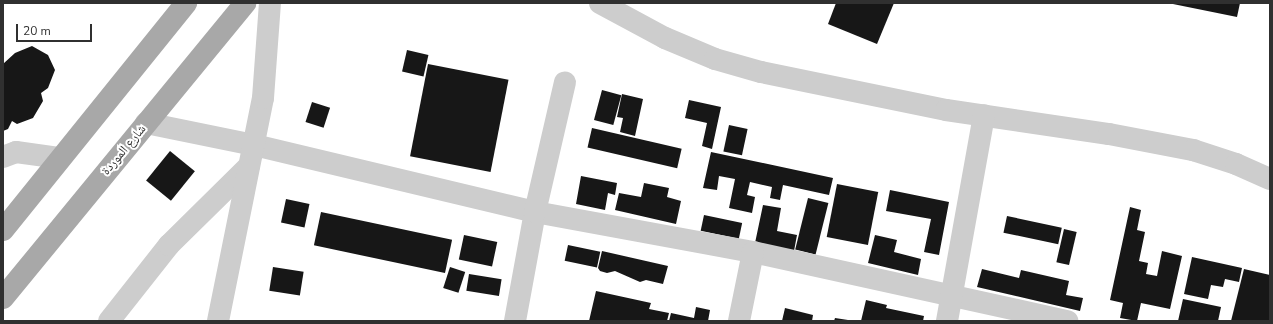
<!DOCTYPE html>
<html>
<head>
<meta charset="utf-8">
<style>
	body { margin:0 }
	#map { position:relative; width:1273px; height:324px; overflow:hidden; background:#fff; font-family:"Nunito Sans","Noto Naskh Arabic",sans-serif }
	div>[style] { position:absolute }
	.building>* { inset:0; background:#171717; transform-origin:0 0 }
	.minor>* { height:22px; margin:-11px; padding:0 11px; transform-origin:11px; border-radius:11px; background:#cdcdcd }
	.major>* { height:22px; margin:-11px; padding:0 11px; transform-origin:11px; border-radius:11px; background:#a8a8a8 }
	span { translate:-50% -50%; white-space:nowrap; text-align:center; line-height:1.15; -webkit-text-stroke:4px #fff; paint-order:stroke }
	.street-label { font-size:13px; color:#303030 }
	.frame { position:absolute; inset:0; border:4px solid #303030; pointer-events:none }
	.scale { position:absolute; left:16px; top:24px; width:76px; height:18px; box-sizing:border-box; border:2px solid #303030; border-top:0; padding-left:5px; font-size:12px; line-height:14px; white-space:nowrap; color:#303030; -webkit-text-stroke:3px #fff; paint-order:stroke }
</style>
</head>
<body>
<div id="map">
	<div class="building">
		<div style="clip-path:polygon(836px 3px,894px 3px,877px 44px,828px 24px)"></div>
		<div style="clip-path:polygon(1168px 3px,1240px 3px,1237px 17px)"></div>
		<div style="clip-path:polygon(32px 46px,48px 55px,55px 70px,48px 88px,41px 93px,43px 101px,33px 118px,17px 124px,12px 121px,8px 129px,3px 131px,3px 64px,15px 53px)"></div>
		<div style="left:407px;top:50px;width:22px;height:22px;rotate:13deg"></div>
		<div style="left:428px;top:64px;width:82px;height:94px;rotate:11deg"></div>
		<div style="left:602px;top:90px;width:20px;height:31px;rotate:15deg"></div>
		<div style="clip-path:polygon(622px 94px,643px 99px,635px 136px,620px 132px,623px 118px,617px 117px)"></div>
		<div style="clip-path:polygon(689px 100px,721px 107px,712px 149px,702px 146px,707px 123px,685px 118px)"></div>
		<div style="left:312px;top:102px;width:19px;height:21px;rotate:18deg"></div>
		<div style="left:729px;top:125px;width:19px;height:27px;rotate:12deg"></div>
		<div style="left:592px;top:128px;width:92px;height:20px;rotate:13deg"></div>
		<div style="left:170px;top:151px;width:32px;height:38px;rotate:39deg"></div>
		<div style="clip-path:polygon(711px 152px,833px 178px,829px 195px,783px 185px,780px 200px,770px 198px,772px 187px,750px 182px,747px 195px,755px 197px,752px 213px,729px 208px,735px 179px,719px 176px,717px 190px,703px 188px)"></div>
		<div style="clip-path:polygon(581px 176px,617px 183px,615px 195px,608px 193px,605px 210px,576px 204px)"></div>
		<div style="clip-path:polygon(644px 183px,669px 188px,667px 197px,681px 201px,676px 224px,615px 210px,619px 193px,641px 197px)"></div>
		<div style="left:837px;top:184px;width:42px;height:54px;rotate:11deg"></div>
		<div style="clip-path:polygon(890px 190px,949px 202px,939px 255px,924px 252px,931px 219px,886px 211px)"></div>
		<div style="left:808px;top:198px;width:21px;height:53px;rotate:14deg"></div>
		<div style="left:286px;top:199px;width:24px;height:24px;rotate:12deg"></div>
		<div style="clip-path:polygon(763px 205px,781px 208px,777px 231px,797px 235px,794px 251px,755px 243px)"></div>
		<div style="clip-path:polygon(1130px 207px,1141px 210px,1137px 230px,1145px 232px,1139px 261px,1148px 263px,1146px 274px,1157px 276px,1162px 251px,1182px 256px,1170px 309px,1141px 303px,1137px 321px,1120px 318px,1123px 303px,1110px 300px)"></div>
		<div style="left:321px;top:212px;width:134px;height:34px;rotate:12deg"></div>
		<div style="left:704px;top:215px;width:39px;height:16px;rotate:12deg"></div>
		<div style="left:1007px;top:216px;width:56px;height:17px;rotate:12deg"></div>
		<div style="left:1064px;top:229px;width:13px;height:34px;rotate:13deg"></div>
		<div style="left:464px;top:235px;width:34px;height:25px;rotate:12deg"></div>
		<div style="clip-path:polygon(875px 235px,897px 240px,894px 252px,921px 259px,918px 275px,868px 263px)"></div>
		<div style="left:568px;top:245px;width:33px;height:16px;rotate:12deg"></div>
		<div style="clip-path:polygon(602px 251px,668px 266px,663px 284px,646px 280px,640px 282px,615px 271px,607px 273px,600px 271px,598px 268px)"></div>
		<div style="clip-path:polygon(1192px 257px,1242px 268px,1239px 282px,1225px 279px,1223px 287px,1211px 285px,1208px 299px,1184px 294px)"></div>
		<div style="left:273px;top:267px;width:31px;height:24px;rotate:9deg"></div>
		<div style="left:450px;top:267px;width:16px;height:22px;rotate:18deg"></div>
		<div style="clip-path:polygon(982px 269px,1019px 278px,1021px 270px,1069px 281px,1066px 295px,1083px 298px,1080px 311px,977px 287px)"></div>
		<div style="clip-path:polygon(1244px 269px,1270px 275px,1270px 321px,1231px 321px)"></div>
		<div style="left:469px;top:274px;width:33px;height:17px;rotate:9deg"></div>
		<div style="clip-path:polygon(596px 291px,651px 303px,649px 309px,669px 313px,667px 321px,589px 321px)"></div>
		<div style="clip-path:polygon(1183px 299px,1221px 307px,1218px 321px,1178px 321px)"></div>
		<div style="clip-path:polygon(866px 300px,887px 305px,886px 308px,924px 316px,923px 321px,861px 321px)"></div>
		<div style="clip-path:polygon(696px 307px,710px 310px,708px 321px,669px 321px,671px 313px,694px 318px)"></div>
		<div style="clip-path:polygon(785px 308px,813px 315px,812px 321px,782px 321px)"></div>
		<div style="clip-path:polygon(835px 318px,848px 320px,848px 321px,834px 321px)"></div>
	</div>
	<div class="minor">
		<div style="left:600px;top:3px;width:74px;rotate:28.3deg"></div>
		<div style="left:665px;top:38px;width:54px;rotate:22.8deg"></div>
		<div style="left:715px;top:59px;width:48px;rotate:15.8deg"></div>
		<div style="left:761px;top:72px;width:189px;rotate:11.6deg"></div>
		<div style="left:946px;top:110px;width:165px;rotate:8.4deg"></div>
		<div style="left:1109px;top:134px;width:86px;rotate:10.8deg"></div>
		<div style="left:1193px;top:150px;width:45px;rotate:18deg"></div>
		<div style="left:1236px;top:164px;width:37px;rotate:24deg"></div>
		<div style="left:146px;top:123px;width:110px;rotate:11.5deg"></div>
		<div style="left:254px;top:145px;width:289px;rotate:13.4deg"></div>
		<div style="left:535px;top:212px;width:222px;rotate:10.4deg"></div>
		<div style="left:753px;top:252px;width:322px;rotate:12.4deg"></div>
		<div style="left:3px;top:157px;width:14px;rotate:-21deg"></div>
		<div style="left:16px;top:152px;width:43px;rotate:7.9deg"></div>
		<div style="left:109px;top:321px;width:97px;rotate:-51.7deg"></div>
		<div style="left:169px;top:245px;width:112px;rotate:-44.6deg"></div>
		<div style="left:218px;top:321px;width:227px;rotate:-78.6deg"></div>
		<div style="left:263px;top:98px;width:95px;rotate:-85.8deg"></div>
		<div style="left:515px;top:321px;width:111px;rotate:-79.6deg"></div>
		<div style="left:535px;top:212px;width:133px;rotate:-77deg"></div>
		<div style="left:739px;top:321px;width:70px;rotate:-78.5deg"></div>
		<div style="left:947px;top:321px;width:209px;rotate:-79.8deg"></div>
	</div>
	<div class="major">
		<div style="left:3px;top:230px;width:292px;rotate:-51.1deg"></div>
		<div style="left:3px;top:298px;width:382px;rotate:-50.6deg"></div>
	</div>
	<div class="street-label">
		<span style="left:124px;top:150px;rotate:-50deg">شارع الموردة</span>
	</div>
	<div class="frame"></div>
	<div class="scale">20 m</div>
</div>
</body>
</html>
